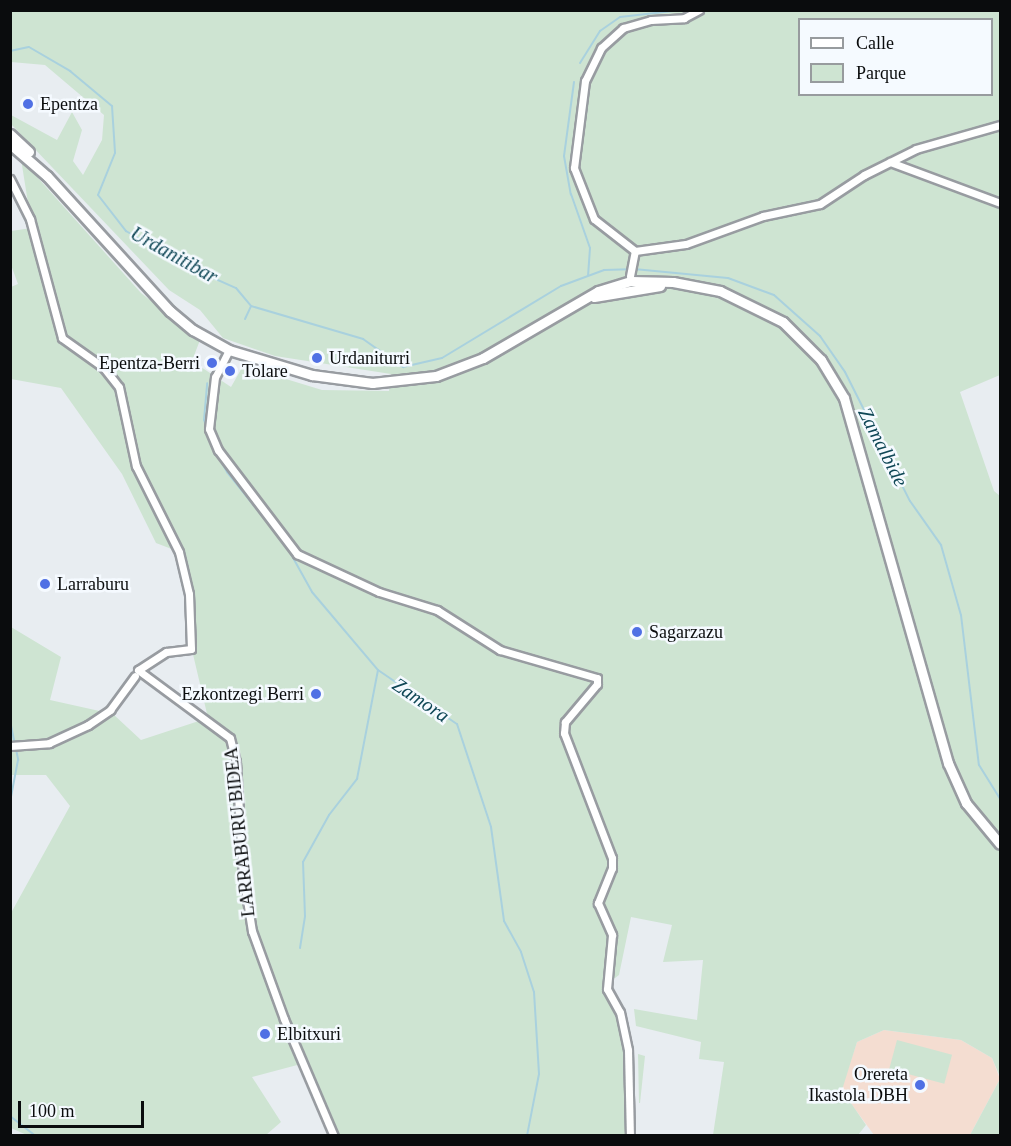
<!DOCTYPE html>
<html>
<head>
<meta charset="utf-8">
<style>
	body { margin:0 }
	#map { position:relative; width:1011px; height:1146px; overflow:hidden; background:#e8edf1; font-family:"Times New Roman",serif }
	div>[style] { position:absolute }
	.education>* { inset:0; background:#f4ddd1 }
	.green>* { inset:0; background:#cee4d2; transform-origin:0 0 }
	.stream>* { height:2px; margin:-1px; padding:0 1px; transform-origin:1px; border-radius:1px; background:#a9d1de }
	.roads { filter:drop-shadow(2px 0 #989ca1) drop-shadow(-2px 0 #989ca1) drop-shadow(0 2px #989ca1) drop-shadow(0 -2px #989ca1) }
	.minor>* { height:7px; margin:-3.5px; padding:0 3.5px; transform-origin:3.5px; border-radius:3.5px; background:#fff }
	.secondary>* { height:9px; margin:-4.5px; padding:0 4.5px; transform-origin:4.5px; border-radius:4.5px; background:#fff }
	.dots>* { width:16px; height:16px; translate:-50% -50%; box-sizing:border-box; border:3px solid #f5faff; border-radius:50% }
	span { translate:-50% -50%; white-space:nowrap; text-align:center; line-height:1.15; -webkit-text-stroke:5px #f5faff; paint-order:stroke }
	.poi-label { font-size:18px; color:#0a0c0d }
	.left { translate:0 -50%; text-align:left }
	.right { translate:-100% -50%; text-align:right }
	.street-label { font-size:18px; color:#0a0c0d }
	.water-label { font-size:20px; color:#0f4756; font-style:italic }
	.frame { position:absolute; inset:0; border:12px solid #0a0c0d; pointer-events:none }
	.legend { position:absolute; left:798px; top:18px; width:195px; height:78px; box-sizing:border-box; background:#f5faff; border:2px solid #979b9e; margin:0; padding:8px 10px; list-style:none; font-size:18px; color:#0a0c0d }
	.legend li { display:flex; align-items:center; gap:12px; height:30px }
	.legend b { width:30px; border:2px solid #979b9e }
	.scale { position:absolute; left:18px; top:1101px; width:126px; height:27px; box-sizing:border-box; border:3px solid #0a0c0d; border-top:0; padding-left:8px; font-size:18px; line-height:21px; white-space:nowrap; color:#0a0c0d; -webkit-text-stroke:4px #f5faff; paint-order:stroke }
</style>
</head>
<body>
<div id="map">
	<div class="education">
		<div style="clip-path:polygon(884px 1030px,961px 1040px,992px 1058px,1000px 1079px,970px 1135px,874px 1135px,841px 1090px,857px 1042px)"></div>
	</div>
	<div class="green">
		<div style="clip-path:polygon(evenodd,10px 11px,1000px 11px,1000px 375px,960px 392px,994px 491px,1000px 496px,1000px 1077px,992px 1058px,961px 1040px,884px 1030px,857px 1042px,842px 1090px,866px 1125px,858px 1135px,713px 1135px,724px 1062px,699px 1059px,701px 1042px,636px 1026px,634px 1009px,697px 1020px,703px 960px,663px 962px,672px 925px,631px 917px,619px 975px,603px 987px,617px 1015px,623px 1049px,626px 1135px,330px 1135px,304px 1056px,301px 1064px,252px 1077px,281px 1122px,266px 1135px,29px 1136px,11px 1128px,11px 913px,70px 806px,46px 775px,11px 775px,11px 627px,61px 657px,50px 700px,113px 714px,141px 740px,208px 718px,192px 650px,182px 553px,156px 543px,122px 474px,61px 388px,11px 379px,11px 287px,18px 284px,11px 265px,11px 231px,32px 228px,21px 159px,141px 293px,200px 340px,192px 361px,231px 387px,243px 366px,322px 390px,389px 391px,391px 374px,275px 356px,223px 338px,200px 310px,169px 290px,11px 124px,11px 115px,57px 140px,72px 112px,82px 130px,73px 161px,83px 175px,102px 140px,104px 115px,45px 65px,11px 62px,10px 11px,800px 20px,992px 20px,992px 94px,800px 94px,800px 20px)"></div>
		<div style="left:897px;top:1040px;width:57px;height:30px;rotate:15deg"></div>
		<div style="clip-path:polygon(638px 1054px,645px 1056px,640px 1103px,639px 1103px)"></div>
		<div style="clip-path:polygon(1000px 1079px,1000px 1135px,970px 1135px)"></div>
	</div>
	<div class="stream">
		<div style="left:10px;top:51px;width:19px;rotate:-12deg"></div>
		<div style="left:29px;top:47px;width:48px;rotate:30.3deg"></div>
		<div style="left:70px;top:71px;width:55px;rotate:39.8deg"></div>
		<div style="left:112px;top:106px;width:47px;rotate:86.3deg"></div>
		<div style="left:115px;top:153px;width:45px;rotate:112deg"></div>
		<div style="left:98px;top:195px;width:46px;rotate:52.1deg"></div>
		<div style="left:126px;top:231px;width:67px;rotate:30.4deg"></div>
		<div style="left:184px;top:265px;width:57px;rotate:23.9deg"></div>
		<div style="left:236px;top:288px;width:23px;rotate:50deg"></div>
		<div style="left:251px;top:306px;width:117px;rotate:16.4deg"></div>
		<div style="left:363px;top:339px;width:28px;rotate:35deg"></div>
		<div style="left:580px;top:63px;width:38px;rotate:-58deg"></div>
		<div style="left:600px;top:31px;width:24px;rotate:-35deg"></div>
		<div style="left:620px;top:17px;width:62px;rotate:-6.4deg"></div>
		<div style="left:574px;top:82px;width:75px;rotate:97.7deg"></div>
		<div style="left:564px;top:156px;width:39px;rotate:80deg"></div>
		<div style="left:571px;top:194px;width:57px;rotate:70.6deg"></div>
		<div style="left:590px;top:248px;width:27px;rotate:94deg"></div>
		<div style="left:634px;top:269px;width:94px;rotate:5.5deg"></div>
		<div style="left:728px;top:278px;width:49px;rotate:20.3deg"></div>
		<div style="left:774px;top:295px;width:62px;rotate:41.7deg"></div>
		<div style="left:820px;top:336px;width:44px;rotate:55.2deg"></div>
		<div style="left:845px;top:372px;width:144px;rotate:63.3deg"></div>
		<div style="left:910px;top:501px;width:54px;rotate:54.8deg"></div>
		<div style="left:941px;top:545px;width:73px;rotate:74.1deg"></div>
		<div style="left:961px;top:615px;width:151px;rotate:83.2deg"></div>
		<div style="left:979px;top:765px;width:40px;rotate:58deg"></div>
		<div style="left:245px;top:319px;width:14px;rotate:-65deg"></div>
		<div style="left:389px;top:358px;width:17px;rotate:33deg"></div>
		<div style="left:403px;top:367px;width:40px;rotate:-13deg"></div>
		<div style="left:442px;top:358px;width:139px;rotate:-31.2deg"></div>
		<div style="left:561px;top:286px;width:46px;rotate:-20.4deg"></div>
		<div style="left:604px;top:270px;width:25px;rotate:-2deg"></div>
		<div style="left:207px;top:429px;width:9px;rotate:-108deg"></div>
		<div style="left:204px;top:420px;width:37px;rotate:-85deg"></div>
		<div style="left:217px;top:454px;width:21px;rotate:61deg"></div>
		<div style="left:227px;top:472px;width:96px;rotate:51.3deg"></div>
		<div style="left:287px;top:547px;width:51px;rotate:60.9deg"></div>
		<div style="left:312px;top:592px;width:102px;rotate:49.8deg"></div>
		<div style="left:378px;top:670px;width:96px;rotate:34.4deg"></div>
		<div style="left:457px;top:724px;width:108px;rotate:71.7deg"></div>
		<div style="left:491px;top:827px;width:95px;rotate:82.1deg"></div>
		<div style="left:504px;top:921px;width:35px;rotate:61deg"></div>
		<div style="left:521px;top:952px;width:42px;rotate:72deg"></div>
		<div style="left:534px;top:992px;width:82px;rotate:86.5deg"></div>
		<div style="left:539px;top:1074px;width:63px;rotate:101deg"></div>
		<div style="left:10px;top:721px;width:40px;rotate:78deg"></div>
		<div style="left:18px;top:760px;width:43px;rotate:100.8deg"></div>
		<div style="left:300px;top:948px;width:32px;rotate:-81deg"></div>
		<div style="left:305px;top:916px;width:54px;rotate:-92.1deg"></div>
		<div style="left:303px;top:862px;width:54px;rotate:-61deg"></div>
		<div style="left:329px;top:815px;width:46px;rotate:-52.1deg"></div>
		<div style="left:357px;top:779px;width:111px;rotate:-79.1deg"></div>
		<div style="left:10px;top:1116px;width:33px;rotate:38deg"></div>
	</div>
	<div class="roads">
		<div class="minor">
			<div style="left:890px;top:162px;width:117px;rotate:20.4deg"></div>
			<div style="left:10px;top:179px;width:45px;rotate:63.4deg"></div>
			<div style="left:30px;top:219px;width:123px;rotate:74.9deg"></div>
			<div style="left:62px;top:338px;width:52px;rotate:35.5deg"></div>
			<div style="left:104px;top:368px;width:24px;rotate:52deg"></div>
			<div style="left:119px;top:387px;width:81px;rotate:77.9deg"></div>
			<div style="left:136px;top:466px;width:96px;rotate:63.4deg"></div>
			<div style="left:179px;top:552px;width:43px;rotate:76.6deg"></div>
			<div style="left:189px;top:594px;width:55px;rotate:87.9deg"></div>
			<div style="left:191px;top:649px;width:25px;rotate:173deg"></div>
			<div style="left:166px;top:652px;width:33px;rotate:147deg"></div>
			<div style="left:138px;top:670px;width:114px;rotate:36.5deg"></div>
			<div style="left:230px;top:738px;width:25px;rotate:76deg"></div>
			<div style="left:236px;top:762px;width:113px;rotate:86.5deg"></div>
			<div style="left:243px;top:875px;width:57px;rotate:80.9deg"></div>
			<div style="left:252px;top:931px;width:94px;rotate:70deg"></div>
			<div style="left:284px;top:1019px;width:127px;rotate:66.9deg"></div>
			<div style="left:635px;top:251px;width:51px;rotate:-7.8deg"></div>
			<div style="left:686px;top:244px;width:82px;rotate:-20deg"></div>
			<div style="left:763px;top:216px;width:58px;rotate:-11.9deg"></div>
			<div style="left:820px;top:204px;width:53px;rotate:-33.4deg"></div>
			<div style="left:864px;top:175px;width:58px;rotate:-26.6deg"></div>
			<div style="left:916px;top:149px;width:87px;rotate:-15.9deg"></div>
			<div style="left:630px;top:276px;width:25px;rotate:-79deg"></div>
			<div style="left:635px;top:251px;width:52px;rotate:-142deg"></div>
			<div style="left:594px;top:219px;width:55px;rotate:-111.4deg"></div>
			<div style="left:574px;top:168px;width:88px;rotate:-82.8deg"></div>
			<div style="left:585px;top:81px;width:37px;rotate:-64deg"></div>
			<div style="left:601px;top:48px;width:30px;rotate:-42deg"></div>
			<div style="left:623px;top:28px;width:29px;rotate:-16deg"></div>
			<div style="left:651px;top:20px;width:33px;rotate:-3deg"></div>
			<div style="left:684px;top:18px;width:17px;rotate:-28deg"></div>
			<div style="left:229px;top:350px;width:30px;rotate:117deg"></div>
			<div style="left:215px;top:377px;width:52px;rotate:96.6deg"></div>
			<div style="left:209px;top:429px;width:23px;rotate:67deg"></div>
			<div style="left:218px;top:450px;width:131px;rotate:52.8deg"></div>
			<div style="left:297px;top:554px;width:90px;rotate:24.9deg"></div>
			<div style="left:379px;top:592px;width:61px;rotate:17.2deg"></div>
			<div style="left:437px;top:610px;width:75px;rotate:32.4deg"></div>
			<div style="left:500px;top:650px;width:101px;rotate:16.1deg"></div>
			<div style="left:597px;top:678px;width:6px;rotate:90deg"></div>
			<div style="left:597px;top:684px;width:50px;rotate:130.1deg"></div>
			<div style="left:565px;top:722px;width:11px;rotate:95deg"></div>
			<div style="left:564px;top:733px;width:134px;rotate:69deg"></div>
			<div style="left:612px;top:858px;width:10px;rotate:90deg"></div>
			<div style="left:612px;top:868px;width:38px;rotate:112deg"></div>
			<div style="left:598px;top:903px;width:35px;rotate:66deg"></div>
			<div style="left:612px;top:935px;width:54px;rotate:95.3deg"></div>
			<div style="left:607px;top:989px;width:26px;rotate:61deg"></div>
			<div style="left:620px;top:1012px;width:39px;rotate:78deg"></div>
			<div style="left:628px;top:1050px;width:86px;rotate:88.7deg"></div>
			<div style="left:10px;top:746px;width:39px;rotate:-4deg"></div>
			<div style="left:49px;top:743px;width:43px;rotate:-24.8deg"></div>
			<div style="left:88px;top:725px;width:27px;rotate:-34deg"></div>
			<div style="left:110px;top:710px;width:42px;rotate:-53.7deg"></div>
		</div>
		<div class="secondary">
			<div style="left:10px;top:134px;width:26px;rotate:43deg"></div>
			<div style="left:10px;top:144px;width:49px;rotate:40.9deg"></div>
			<div style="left:47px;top:176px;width:183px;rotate:47.7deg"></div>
			<div style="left:170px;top:311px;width:30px;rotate:40deg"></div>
			<div style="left:193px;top:330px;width:41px;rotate:29.1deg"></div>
			<div style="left:229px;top:350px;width:87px;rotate:16.8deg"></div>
			<div style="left:312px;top:375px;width:61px;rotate:7.6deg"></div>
			<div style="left:372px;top:383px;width:64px;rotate:-6.2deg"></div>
			<div style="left:436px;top:376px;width:50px;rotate:-21deg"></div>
			<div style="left:483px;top:358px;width:133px;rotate:-30.2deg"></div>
			<div style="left:598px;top:291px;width:34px;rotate:-17deg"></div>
			<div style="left:631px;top:281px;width:42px;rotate:1.4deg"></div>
			<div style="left:673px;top:282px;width:48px;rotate:10.8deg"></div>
			<div style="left:720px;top:291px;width:70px;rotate:26.2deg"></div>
			<div style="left:783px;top:322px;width:54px;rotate:45deg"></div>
			<div style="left:821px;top:360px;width:44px;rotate:58.8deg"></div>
			<div style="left:844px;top:398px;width:380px;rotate:74.1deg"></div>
			<div style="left:948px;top:763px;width:44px;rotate:65.8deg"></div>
			<div style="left:966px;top:803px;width:53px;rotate:50.3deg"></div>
			<div style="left:594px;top:297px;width:67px;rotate:-9.5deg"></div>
		</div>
	</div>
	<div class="dots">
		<div style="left:28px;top:104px;background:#5070e4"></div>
		<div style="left:317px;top:358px;background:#5070e4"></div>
		<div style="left:212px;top:363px;background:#5070e4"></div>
		<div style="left:230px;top:371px;background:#5070e4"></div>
		<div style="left:45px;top:584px;background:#5070e4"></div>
		<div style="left:637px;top:632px;background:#5070e4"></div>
		<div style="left:316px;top:694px;background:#5070e4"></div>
		<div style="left:265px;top:1034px;background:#5070e4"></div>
		<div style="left:920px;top:1085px;background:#5070e4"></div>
	</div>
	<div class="poi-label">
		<span class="left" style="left:40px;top:104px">Epentza</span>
		<span class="left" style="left:329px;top:358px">Urdaniturri</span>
		<span class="right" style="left:200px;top:363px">Epentza-Berri</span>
		<span class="left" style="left:242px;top:371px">Tolare</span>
		<span class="left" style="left:57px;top:584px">Larraburu</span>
		<span class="left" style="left:649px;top:632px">Sagarzazu</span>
		<span class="right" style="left:304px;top:694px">Ezkontzegi Berri</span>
		<span class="left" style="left:277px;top:1034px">Elbitxuri</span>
		<span class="right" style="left:908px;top:1085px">Orereta<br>Ikastola DBH</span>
	</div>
	<div class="street-label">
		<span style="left:240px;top:832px;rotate:-96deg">LARRABURU BIDEA</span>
	</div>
	<div class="water-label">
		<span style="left:174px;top:255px;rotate:29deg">Urdanitibar</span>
		<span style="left:883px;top:447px;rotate:63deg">Zamalbide</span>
		<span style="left:421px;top:700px;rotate:34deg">Zamora</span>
	</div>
	<div class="frame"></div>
	<ul class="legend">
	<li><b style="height:8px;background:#fff"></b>Calle</li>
	<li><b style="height:16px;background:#cee4d2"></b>Parque</li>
	</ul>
	<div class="scale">100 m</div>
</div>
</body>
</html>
